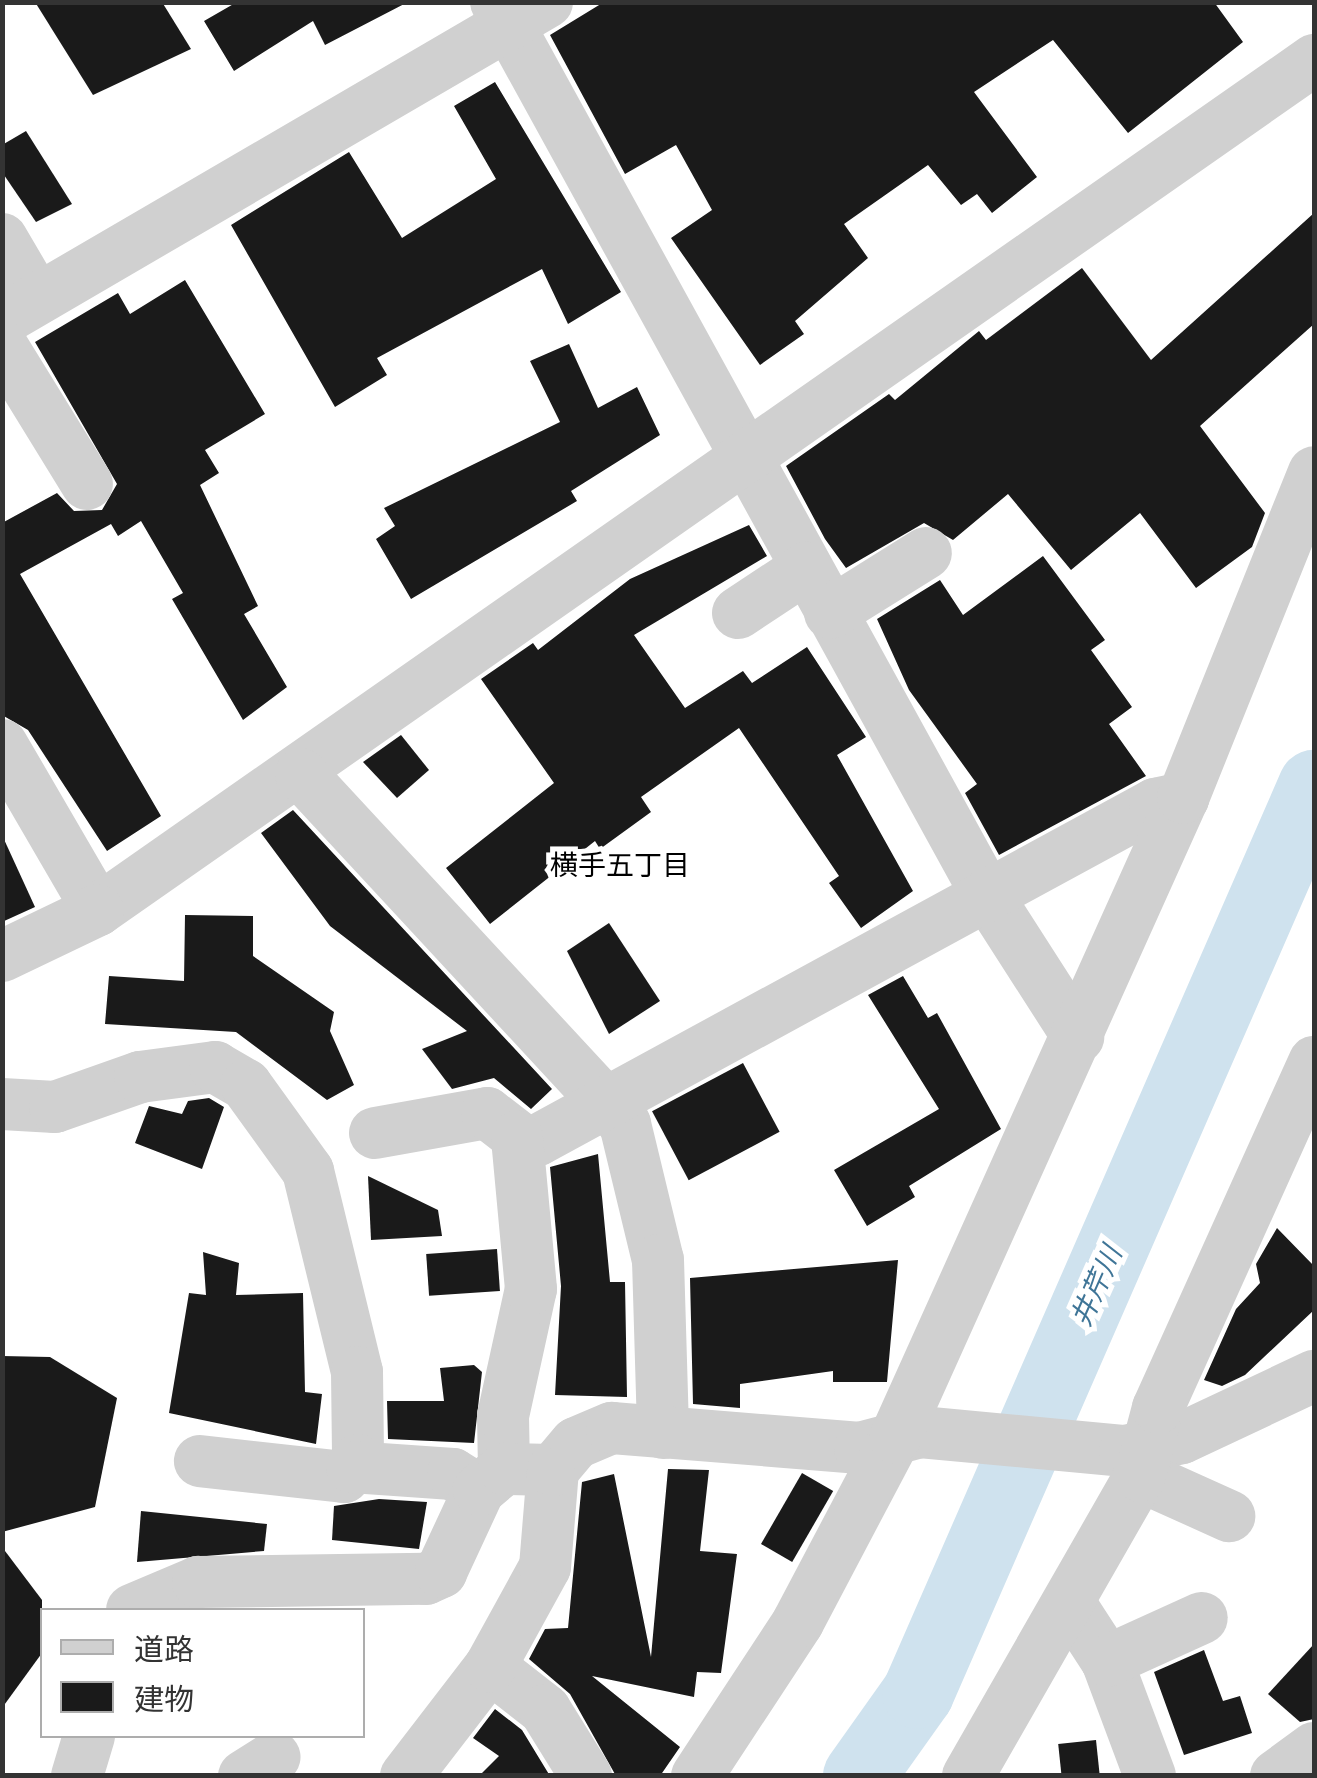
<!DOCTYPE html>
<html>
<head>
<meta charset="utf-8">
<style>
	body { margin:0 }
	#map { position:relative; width:1317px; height:1778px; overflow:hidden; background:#fff; font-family:Figtree,"Noto Sans JP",sans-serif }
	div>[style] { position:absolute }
	.river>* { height:72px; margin:-36px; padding:0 36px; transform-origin:36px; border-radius:36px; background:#cfe2ee }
	.building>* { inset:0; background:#1a1a1a; transform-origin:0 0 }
	.minor>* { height:52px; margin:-26px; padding:0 26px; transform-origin:26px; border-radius:26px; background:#d0d0d0 }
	span { translate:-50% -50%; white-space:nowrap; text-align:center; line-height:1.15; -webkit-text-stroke:10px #fff; paint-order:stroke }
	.neighbourhood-label { font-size:28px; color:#000 }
	.water-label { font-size:28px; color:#3f7597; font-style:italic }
	.frame { position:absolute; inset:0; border:5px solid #333; pointer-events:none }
	.legend { position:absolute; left:40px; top:1608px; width:325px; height:130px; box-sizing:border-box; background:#fff; border:2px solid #adadad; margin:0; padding:12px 18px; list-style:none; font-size:30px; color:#333 }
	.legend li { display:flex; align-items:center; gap:20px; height:50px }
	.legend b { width:50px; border:2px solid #adadad }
</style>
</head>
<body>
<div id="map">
	<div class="river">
		<div style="left:859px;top:1776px;width:102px;rotate:-54.6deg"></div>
		<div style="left:918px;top:1693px;width:990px;rotate:-66.41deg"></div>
	</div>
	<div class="building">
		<div style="clip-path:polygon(35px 2px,162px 2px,191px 49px,93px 95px)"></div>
		<div style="clip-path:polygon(237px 2px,408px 2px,325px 45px,313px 21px,234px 71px,204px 21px)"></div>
		<div style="clip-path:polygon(604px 2px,1214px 2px,1243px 42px,1128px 133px,1053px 40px,974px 92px,1037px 177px,992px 213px,977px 194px,961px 205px,928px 165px,844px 224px,868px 258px,795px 321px,804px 334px,760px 365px,671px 238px,712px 210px,676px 145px,625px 174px,550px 35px)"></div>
		<div style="clip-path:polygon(495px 82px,621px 292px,568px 324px,542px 269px,377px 358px,387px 375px,335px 407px,231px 225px,349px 152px,402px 238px,496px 179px,454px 106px)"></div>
		<div style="clip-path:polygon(26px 131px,72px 204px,36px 222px,2px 172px,2px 145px)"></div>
		<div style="clip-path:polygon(1314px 213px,1314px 324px,1200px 426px,1265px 513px,1252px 547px,1196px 588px,1140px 513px,1071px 570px,1008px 494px,953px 540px,924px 523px,846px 568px,825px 539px,786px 466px,889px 394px,895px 400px,979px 331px,986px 340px,1082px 268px,1151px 360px)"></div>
		<div style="clip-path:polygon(185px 280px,265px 414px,205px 450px,219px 473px,200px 485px,258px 606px,244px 614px,287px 687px,243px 720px,172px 599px,183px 593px,141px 521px,118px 536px,111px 524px,20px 574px,161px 816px,107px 851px,28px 730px,2px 715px,2px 523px,57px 493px,74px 511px,102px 510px,117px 484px,35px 342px,118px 293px,130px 314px)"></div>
		<div style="clip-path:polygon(569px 344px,598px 408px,637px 387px,660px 435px,571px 491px,577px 501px,411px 599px,376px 539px,395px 526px,384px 508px,560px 422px,530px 361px)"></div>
		<div style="clip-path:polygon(749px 525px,767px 556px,634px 635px,685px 708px,743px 671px,752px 683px,807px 647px,866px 737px,837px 755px,913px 891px,861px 928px,829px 883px,839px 876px,739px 728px,641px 797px,651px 812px,600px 849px,595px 841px,490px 924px,446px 868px,554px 783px,481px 679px,533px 643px,538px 650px,630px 579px)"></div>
		<div style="clip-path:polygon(1043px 556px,1105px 640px,1091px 650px,1132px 707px,1109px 724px,1146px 776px,999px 855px,965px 793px,977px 784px,909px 690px,877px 619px,940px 580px,963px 615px)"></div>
		<div style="clip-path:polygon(401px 735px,429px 770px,397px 798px,363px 762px)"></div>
		<div style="clip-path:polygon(293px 810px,552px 1089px,531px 1109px,494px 1078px,452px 1089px,422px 1049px,467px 1031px,330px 926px,261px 833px)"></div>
		<div style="clip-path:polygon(2px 835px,35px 907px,2px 922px)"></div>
		<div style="clip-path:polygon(185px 915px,253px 916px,253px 956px,334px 1012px,330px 1031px,354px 1085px,327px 1100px,236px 1032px,105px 1024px,109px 976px,184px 981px)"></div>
		<div style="clip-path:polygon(609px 923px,660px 1001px,609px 1034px,567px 951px)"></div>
		<div style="clip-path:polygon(903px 976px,928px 1018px,937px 1013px,1001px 1129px,909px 1186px,915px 1197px,867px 1226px,834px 1170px,939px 1109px,868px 995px)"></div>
		<div style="left:743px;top:1063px;width:78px;height:103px;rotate:62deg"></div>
		<div style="clip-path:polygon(209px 1098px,224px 1107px,202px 1169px,135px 1143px,149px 1106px,182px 1114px,188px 1101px)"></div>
		<div style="clip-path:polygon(598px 1154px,610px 1282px,625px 1282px,627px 1397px,555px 1395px,561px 1286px,550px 1167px)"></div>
		<div style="clip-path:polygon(368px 1176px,438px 1210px,442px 1236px,371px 1240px)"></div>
		<div style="clip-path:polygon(1277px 1228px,1314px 1266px,1314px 1310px,1245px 1375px,1222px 1386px,1204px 1380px,1236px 1309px,1260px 1283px,1256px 1264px)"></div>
		<div style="left:497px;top:1249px;width:42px;height:71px;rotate:86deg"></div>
		<div style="clip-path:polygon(203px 1252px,239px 1263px,236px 1295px,303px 1293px,305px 1392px,322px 1394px,316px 1444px,169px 1413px,189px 1293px,206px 1295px)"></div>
		<div style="clip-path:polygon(898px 1260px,887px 1382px,833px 1382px,833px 1371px,740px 1384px,740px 1408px,693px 1404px,690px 1278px)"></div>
		<div style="clip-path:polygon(2px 1356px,50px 1357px,117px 1398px,95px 1507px,2px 1532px)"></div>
		<div style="clip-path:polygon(474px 1365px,482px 1372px,474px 1443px,388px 1439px,387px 1401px,444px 1401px,440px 1368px)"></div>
		<div style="clip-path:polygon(668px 1469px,709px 1470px,700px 1551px,737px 1554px,721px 1673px,697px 1672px,694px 1697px,592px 1676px,680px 1747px,660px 1776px,616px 1776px,570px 1694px,529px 1659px,545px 1629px,568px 1628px,582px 1482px,614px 1474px,651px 1657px)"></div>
		<div style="left:802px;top:1473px;width:36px;height:82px;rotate:30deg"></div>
		<div style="clip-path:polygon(379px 1499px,427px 1502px,419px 1549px,332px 1540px,334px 1506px)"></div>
		<div style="clip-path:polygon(141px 1511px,267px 1524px,264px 1551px,137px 1562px)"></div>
		<div style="clip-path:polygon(2px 1547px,42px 1600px,42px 1653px,2px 1708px)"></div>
		<div style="clip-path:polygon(1314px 1644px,1314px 1719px,1300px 1722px,1268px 1694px)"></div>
		<div style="clip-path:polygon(1204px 1650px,1223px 1701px,1240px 1696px,1252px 1733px,1184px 1755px,1154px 1672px)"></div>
		<div style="clip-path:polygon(495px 1709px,522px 1730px,550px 1776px,479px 1776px,499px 1756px,473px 1738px)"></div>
		<div style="left:1096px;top:1740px;width:36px;height:38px;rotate:84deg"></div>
	</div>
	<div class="minor">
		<div style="left:496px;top:2px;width:1019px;rotate:61.2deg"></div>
		<div style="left:987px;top:895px;width:169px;rotate:57.3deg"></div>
		<div style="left:2px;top:239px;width:69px;rotate:59.7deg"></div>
		<div style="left:2px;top:320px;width:631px;rotate:-30.26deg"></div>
		<div style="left:2px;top:346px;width:162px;rotate:58.4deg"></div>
		<div style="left:738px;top:613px;width:82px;rotate:-33.5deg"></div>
		<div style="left:830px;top:613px;width:113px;rotate:-32deg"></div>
		<div style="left:2px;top:745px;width:191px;rotate:59.8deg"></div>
		<div style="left:98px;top:910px;width:1484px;rotate:-34.95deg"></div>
		<div style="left:301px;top:774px;width:477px;rotate:47.2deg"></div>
		<div style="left:625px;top:1124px;width:140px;rotate:76.4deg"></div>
		<div style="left:658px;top:1260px;width:173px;rotate:88.3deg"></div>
		<div style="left:2px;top:956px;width:106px;rotate:-25.6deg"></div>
		<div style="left:2px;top:1104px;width:53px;rotate:3.2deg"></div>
		<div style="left:55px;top:1107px;width:90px;rotate:-19.4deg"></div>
		<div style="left:140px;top:1077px;width:76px;rotate:-7.6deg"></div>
		<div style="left:215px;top:1067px;width:36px;rotate:30deg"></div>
		<div style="left:246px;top:1085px;width:106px;rotate:54.2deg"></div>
		<div style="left:308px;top:1171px;width:207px;rotate:76.3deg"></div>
		<div style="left:357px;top:1372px;width:88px;rotate:89.3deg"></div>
		<div style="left:358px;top:1460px;width:22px;rotate:129deg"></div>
		<div style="left:344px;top:1477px;width:145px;rotate:-173.7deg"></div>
		<div style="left:375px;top:1133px;width:114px;rotate:-10.1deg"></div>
		<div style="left:487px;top:1113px;width:49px;rotate:37.6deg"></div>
		<div style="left:526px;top:1143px;width:12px;rotate:-14deg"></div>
		<div style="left:538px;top:1140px;width:703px;rotate:-28.57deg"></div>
		<div style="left:1155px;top:804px;width:29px;rotate:-12deg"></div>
		<div style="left:352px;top:1467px;width:101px;rotate:4deg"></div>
		<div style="left:453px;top:1474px;width:31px;rotate:32deg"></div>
		<div style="left:504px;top:1469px;width:53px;rotate:-91.1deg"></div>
		<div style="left:503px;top:1416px;width:130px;rotate:-77.6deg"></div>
		<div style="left:531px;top:1289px;width:153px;rotate:-95.3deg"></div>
		<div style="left:1140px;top:1476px;width:98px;rotate:24.2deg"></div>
		<div style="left:1070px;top:1604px;width:68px;rotate:57deg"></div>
		<div style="left:1107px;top:1661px;width:123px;rotate:69.5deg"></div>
		<div style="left:132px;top:1610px;width:72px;rotate:-23deg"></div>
		<div style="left:198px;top:1582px;width:228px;rotate:-0.8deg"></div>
		<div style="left:426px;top:1579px;width:17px;rotate:-25deg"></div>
		<div style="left:441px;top:1572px;width:90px;rotate:-65.1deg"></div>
		<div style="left:479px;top:1490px;width:33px;rotate:-40deg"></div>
		<div style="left:504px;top:1469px;width:49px;rotate:1.2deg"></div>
		<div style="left:1107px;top:1661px;width:104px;rotate:-24.4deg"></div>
		<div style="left:490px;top:1667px;width:70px;rotate:38deg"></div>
		<div style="left:545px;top:1710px;width:78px;rotate:58.2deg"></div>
		<div style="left:77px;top:1776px;width:42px;rotate:-73.3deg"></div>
		<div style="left:244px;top:1776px;width:36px;rotate:-32deg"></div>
		<div style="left:406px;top:1776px;width:138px;rotate:-52.4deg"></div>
		<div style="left:490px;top:1667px;width:114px;rotate:-61.2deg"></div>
		<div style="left:545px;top:1567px;width:97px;rotate:-85.3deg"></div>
		<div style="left:553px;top:1470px;width:35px;rotate:-50deg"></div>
		<div style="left:576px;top:1443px;width:39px;rotate:-23deg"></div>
		<div style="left:612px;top:1428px;width:249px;rotate:4.6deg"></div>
		<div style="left:860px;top:1448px;width:62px;rotate:-14.9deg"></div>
		<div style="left:920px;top:1432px;width:206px;rotate:5.3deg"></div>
		<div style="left:1125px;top:1451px;width:58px;rotate:-12.8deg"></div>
		<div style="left:1182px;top:1438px;width:146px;rotate:-25.2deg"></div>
		<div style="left:697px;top:1776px;width:184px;rotate:-56.7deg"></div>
		<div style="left:798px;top:1622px;width:208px;rotate:-62.2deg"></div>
		<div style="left:895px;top:1438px;width:702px;rotate:-65.77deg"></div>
		<div style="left:1183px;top:798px;width:351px;rotate:-68.1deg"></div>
		<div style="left:968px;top:1776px;width:346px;rotate:-60.2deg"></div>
		<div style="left:1140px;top:1476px;width:70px;rotate:-75.2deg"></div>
		<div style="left:1158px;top:1408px;width:380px;rotate:-65.7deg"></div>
		<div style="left:1276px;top:1776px;width:47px;rotate:-36.4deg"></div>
	</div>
	<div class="neighbourhood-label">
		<span style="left:620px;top:865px">横手五丁目</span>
	</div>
	<div class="water-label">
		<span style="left:1096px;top:1286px;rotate:-66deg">井芹川</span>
	</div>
	<div class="frame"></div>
	<ul class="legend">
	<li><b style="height:12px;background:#d0d0d0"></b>道路</li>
	<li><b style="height:28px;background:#1a1a1a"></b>建物</li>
	</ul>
</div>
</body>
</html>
